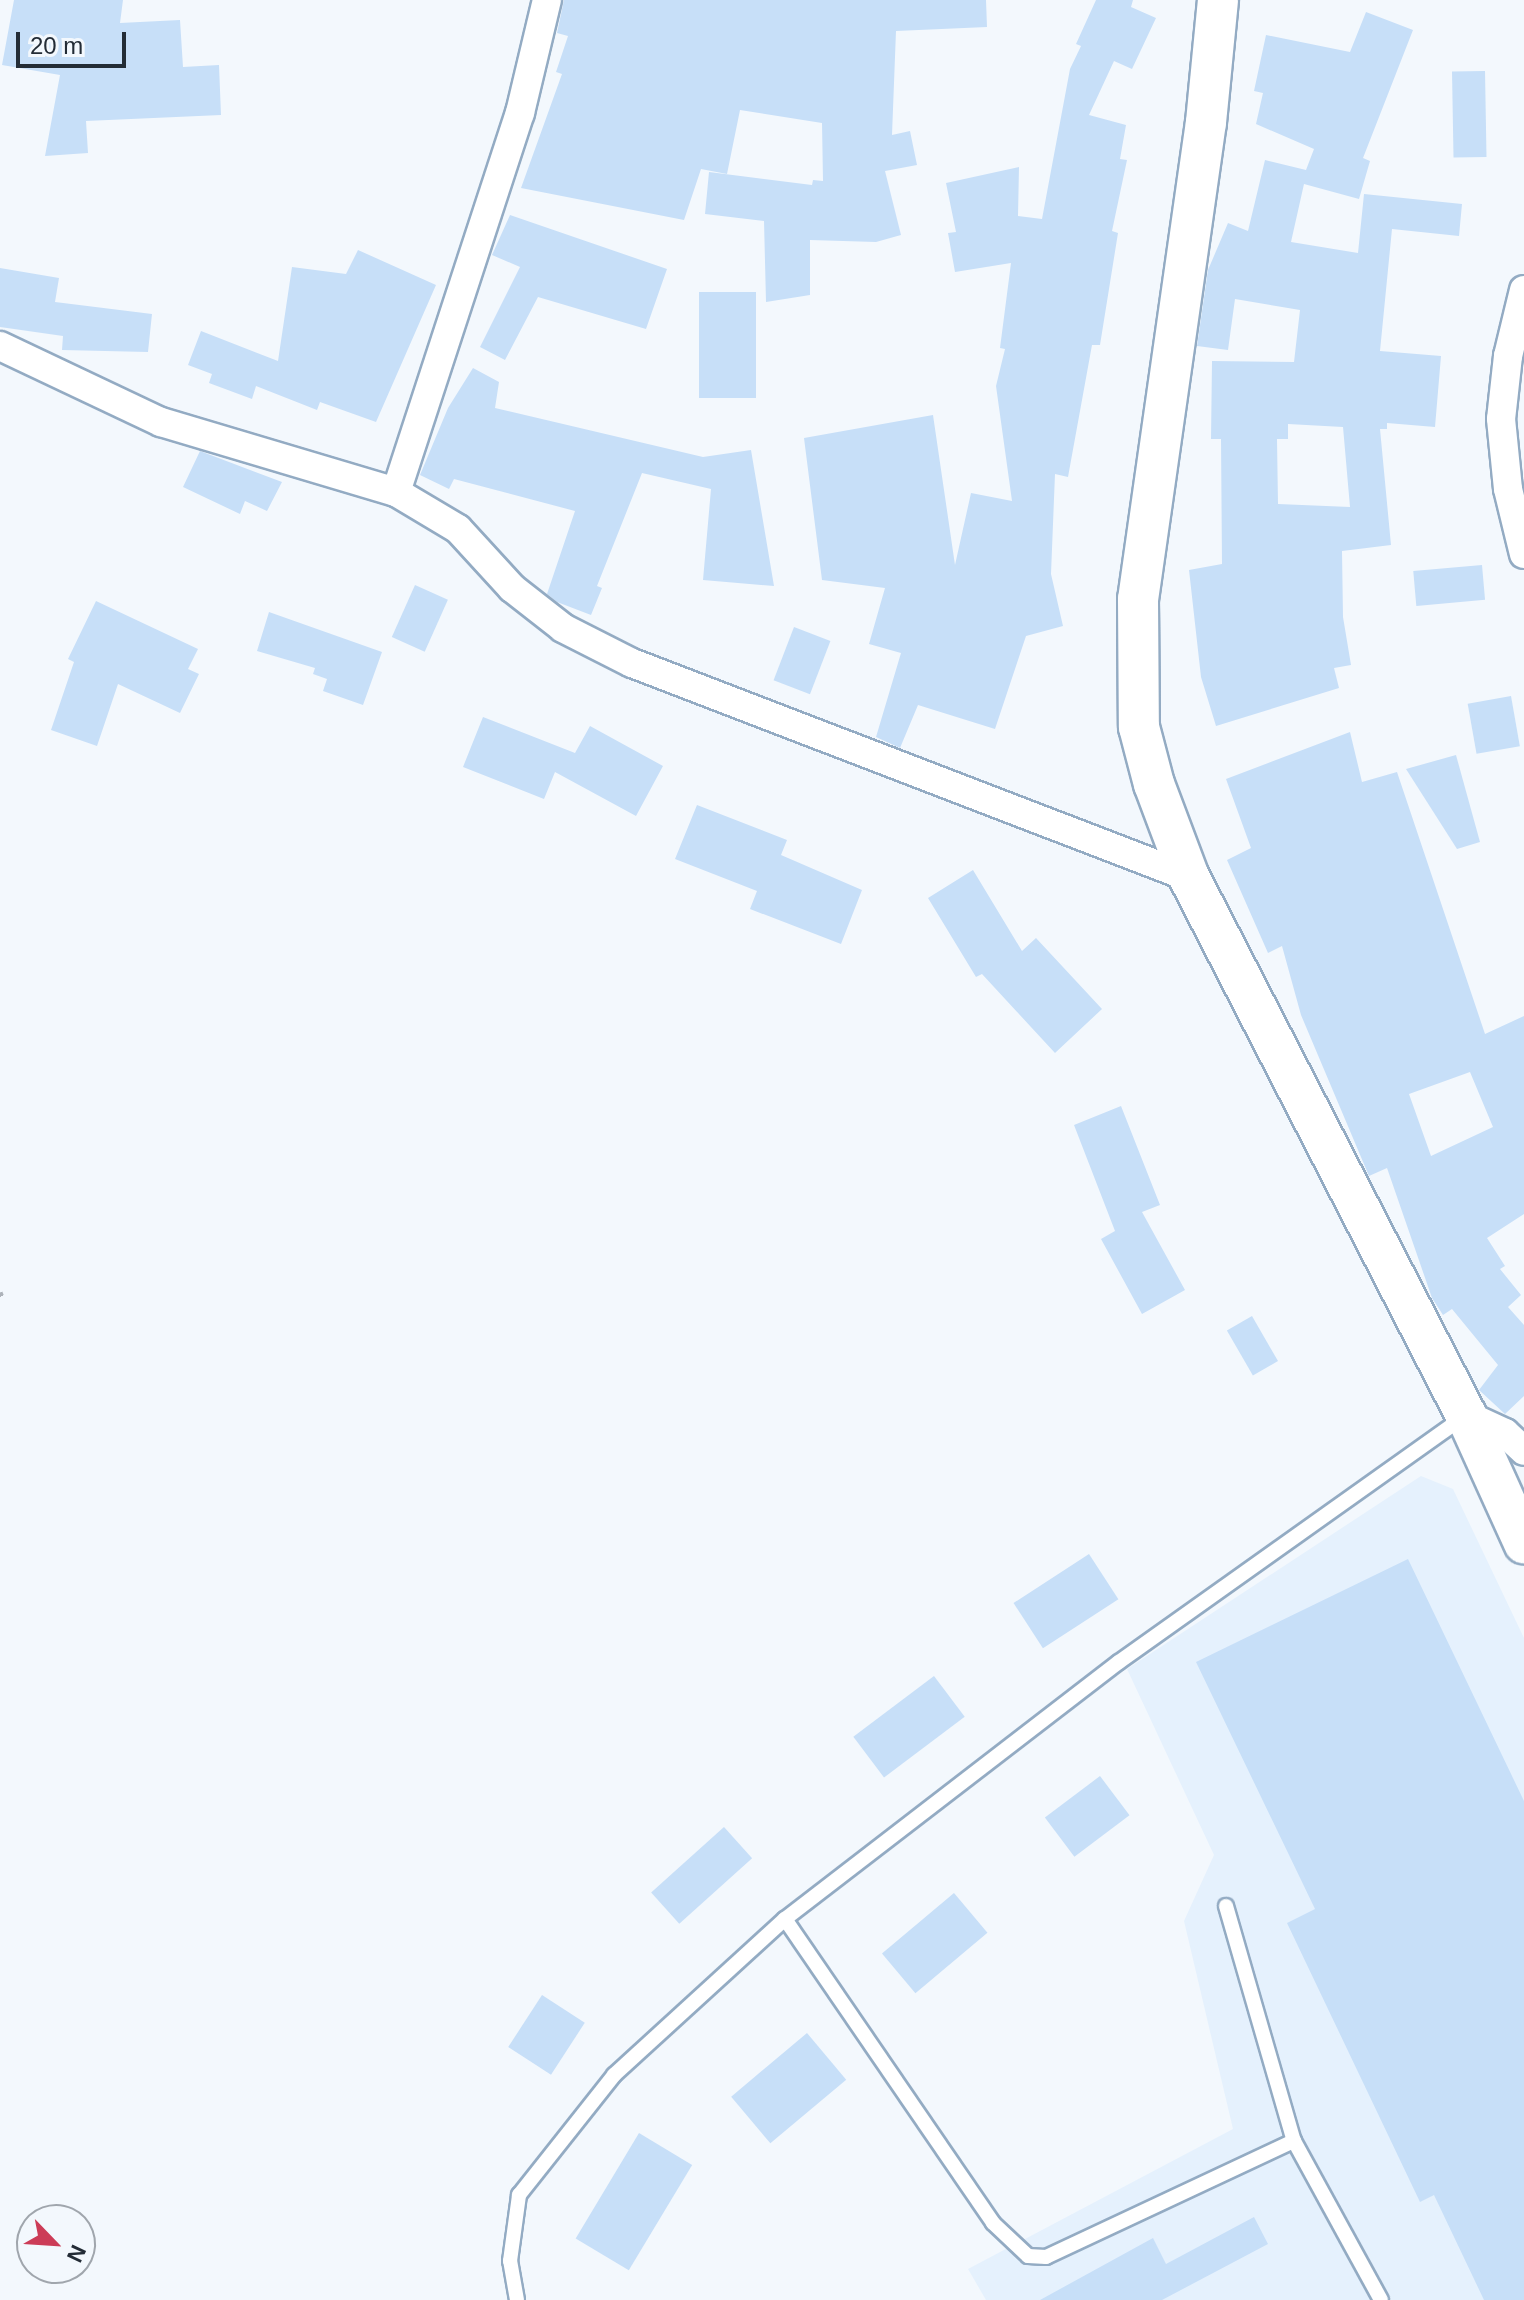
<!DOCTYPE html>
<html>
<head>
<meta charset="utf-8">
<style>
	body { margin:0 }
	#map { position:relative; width:1524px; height:2300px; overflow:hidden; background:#f3f8fd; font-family:Helvetica,sans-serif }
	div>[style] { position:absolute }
	.built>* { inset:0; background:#e5f1fd }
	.building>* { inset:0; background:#c7dff8; transform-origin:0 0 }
	.path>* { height:5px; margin-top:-2.5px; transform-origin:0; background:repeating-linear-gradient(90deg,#adb3ba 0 4px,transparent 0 10px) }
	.roads { filter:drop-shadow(2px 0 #93abc3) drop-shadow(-2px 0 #93abc3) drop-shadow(0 2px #93abc3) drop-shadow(0 -2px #93abc3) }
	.lane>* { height:14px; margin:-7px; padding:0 7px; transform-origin:7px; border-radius:7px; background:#fff }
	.street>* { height:28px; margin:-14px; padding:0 14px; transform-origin:14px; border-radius:14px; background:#fff }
	.secondary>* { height:40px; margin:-20px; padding:0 20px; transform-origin:20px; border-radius:20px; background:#fff }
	span { translate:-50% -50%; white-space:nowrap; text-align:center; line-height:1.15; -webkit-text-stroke:7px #f3f8fd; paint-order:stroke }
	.north { position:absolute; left:16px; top:2204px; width:80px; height:80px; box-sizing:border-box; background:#f3f8fd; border:2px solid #a0a6ad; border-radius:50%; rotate:115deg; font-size:22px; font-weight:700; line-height:32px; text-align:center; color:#232c36 }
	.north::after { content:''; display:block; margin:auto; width:28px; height:36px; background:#cc3c57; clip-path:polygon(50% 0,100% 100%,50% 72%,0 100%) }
	.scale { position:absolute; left:16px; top:32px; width:110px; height:36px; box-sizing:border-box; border:4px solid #232c36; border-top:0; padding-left:10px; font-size:24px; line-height:28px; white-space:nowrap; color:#232c36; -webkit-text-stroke:6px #f3f8fd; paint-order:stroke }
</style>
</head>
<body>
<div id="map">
	<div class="built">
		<div style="clip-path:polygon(1421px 1476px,1453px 1489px,1524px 1638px,1524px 2300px,986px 2300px,968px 2269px,1233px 2129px,1184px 1921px,1214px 1855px,1127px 1669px)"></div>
	</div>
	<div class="building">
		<div style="clip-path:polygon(14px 0,123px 0,120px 23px,180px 20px,183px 67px,219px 65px,221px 115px,86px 121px,88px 153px,45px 156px,60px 75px,2px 65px)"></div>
		<div style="clip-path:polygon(564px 0,986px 0,987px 27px,896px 31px,892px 135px,910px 131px,917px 165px,885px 171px,901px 235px,876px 242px,810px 240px,810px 295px,766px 302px,764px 221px,705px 214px,709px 172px,812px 185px,813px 180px,823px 181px,822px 123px,740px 110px,727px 174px,701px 169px,684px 220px,521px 188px,562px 74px,556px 72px,568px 36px,557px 33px)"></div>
		<div style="clip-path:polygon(1096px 0,1133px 0,1131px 7px,1156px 18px,1132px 69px,1114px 61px,1089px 115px,1126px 125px,1120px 159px,1127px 160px,1112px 231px,1118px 233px,1100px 345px,1092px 345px,1068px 477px,1055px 474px,1051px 574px,1063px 626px,1026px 636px,995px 729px,918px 705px,900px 748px,876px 737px,901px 653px,869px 644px,885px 588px,822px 580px,804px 438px,933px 415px,955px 565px,971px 493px,1012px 501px,996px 386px,1005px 349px,1000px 348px,1011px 263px,955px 272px,948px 233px,956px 232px,946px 183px,1019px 167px,1018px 216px,1042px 219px,1070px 69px,1081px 46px,1076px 44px)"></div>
		<div style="clip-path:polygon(evenodd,1366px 12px,1413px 30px,1363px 158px,1370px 161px,1359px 199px,1304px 184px,1291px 242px,1358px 253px,1364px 194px,1462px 204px,1459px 236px,1392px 229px,1380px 351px,1441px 356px,1435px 427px,1387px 423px,1387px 429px,1380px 429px,1391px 545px,1342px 551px,1343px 617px,1351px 665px,1334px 668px,1339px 688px,1216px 726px,1201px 677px,1189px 570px,1222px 564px,1221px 439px,1211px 439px,1212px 361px,1294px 362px,1300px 310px,1235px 299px,1228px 350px,1197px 346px,1208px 270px,1228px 223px,1248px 231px,1265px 160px,1306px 170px,1314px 149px,1256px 124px,1263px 93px,1254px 91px,1266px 35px,1350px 52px,1366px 12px,1288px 424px,1343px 427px,1350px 507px,1278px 504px,1277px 439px,1288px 439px,1288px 424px)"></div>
		<div style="left:1485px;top:71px;width:86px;height:33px;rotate:89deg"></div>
		<div style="clip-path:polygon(510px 215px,667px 269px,646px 329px,538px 297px,505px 360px,480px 347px,520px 267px,492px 255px)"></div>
		<div style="clip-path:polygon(358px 250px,436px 285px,376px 422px,320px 402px,317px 410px,256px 386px,252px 399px,209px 383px,212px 374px,188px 365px,201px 331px,278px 361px,292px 267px,346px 274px)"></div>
		<div style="clip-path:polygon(0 268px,59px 278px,55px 302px,152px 314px,148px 352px,62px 350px,63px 336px,0 327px)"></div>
		<div style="left:699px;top:292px;width:57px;height:106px"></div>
		<div style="clip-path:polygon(473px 368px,499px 382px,495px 408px,703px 457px,751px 450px,774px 586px,703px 580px,711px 489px,642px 473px,597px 586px,602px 588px,591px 615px,557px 602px,547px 594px,575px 511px,454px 479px,449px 489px,420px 475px,448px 408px)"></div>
		<div style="clip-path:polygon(200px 451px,282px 482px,267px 511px,245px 501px,240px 514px,183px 487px)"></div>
		<div style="left:1482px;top:565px;width:35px;height:69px;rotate:85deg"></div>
		<div style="left:415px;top:585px;width:36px;height:57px;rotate:24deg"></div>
		<div style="clip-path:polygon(96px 601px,198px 649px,188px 669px,199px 674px,180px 713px,118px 684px,97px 746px,51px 730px,74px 662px,68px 659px)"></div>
		<div style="clip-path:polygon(269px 612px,382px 652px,363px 705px,323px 691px,327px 679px,313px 674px,315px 668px,257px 651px)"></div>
		<div style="left:794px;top:627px;width:39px;height:57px;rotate:21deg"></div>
		<div style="left:1511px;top:696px;width:51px;height:44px;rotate:80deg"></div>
		<div style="clip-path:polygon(483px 717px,575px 753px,590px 726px,663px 766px,636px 816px,555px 772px,544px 799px,463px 767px)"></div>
		<div style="clip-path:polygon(evenodd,1350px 732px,1362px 782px,1397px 772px,1485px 1034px,1524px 1016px,1524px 1214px,1487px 1238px,1505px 1266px,1500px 1269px,1521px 1295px,1508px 1307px,1524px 1325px,1524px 1396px,1505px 1414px,1479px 1390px,1498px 1365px,1452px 1309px,1443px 1315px,1432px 1298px,1387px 1168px,1369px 1176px,1301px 1015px,1282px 946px,1268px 953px,1227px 860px,1251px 848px,1226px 779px,1350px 732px,1470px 1072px,1493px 1127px,1431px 1156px,1409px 1094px,1470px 1072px)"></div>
		<div style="clip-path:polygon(1456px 755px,1480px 842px,1457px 849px,1406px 769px)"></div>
		<div style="clip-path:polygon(697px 805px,787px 840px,781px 855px,862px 890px,841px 944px,750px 909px,757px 891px,675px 859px)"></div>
		<div style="clip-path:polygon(973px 870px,1022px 951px,1036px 938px,1102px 1009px,1055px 1053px,982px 974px,976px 977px,928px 898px)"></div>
		<div style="clip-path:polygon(1121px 1106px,1160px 1205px,1142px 1212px,1185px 1290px,1142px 1314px,1101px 1239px,1115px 1231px,1074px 1125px)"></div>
		<div style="left:1252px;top:1316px;width:52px;height:29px;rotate:60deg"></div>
		<div style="left:1089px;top:1554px;width:54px;height:90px;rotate:57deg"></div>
		<div style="clip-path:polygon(1408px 1559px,1524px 1801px,1524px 2300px,1484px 2300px,1434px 2195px,1420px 2202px,1287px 1923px,1315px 1909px,1196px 1662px)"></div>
		<div style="left:934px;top:1676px;width:51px;height:101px;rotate:53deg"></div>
		<div style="left:1100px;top:1776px;width:49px;height:69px;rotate:53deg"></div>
		<div style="left:724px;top:1827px;width:42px;height:98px;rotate:48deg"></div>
		<div style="left:954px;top:1893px;width:52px;height:94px;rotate:50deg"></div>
		<div style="left:542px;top:1995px;width:51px;height:62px;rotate:33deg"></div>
		<div style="left:807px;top:2033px;width:61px;height:99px;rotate:50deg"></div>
		<div style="left:639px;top:2133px;width:62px;height:123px;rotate:31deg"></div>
		<div style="clip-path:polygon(1254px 2217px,1268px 2244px,1162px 2300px,1040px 2300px,1153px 2238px,1166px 2264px)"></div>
	</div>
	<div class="path">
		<div style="left:0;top:1292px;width:5px;rotate:68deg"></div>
	</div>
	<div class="roads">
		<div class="lane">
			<div style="left:1226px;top:1906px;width:245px;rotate:73.9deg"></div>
			<div style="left:1294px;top:2141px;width:181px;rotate:61.3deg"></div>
			<div style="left:785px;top:1919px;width:368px;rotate:55.6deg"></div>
			<div style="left:993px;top:2223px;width:48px;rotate:43.3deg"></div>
			<div style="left:1028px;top:2256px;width:18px;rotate:3deg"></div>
			<div style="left:1046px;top:2257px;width:274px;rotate:-25.1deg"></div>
			<div style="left:517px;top:2300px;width:40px;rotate:-100deg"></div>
			<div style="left:510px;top:2261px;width:67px;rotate:-82.2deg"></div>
			<div style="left:519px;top:2195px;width:153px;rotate:-51.6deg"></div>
			<div style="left:614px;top:2075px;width:231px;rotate:-42.4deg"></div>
			<div style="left:785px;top:1919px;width:421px;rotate:-37.6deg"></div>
			<div style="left:1119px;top:1662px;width:421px;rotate:-35.4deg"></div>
		</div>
		<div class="street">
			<div style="left:1524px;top:290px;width:68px;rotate:103.6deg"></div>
			<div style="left:1508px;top:356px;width:63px;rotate:96.3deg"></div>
			<div style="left:1501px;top:419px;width:70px;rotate:84.3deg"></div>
			<div style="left:1508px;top:489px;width:67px;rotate:76.2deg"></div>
			<div style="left:0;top:346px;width:178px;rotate:25.3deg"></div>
			<div style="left:161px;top:422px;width:245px;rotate:16.6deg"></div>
			<div style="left:396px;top:492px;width:72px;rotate:30.8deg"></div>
			<div style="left:458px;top:529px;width:80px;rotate:47.5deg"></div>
			<div style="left:512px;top:588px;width:65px;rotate:38.1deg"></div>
			<div style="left:563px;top:628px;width:77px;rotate:26.9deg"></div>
			<div style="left:632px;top:663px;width:597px;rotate:21.02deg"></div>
			<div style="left:396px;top:492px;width:399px;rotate:-71.9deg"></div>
			<div style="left:520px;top:113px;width:116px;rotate:-76.6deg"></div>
			<div style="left:1466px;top:1415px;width:43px;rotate:24.8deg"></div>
			<div style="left:1505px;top:1433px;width:26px;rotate:43deg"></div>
		</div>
		<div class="secondary">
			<div style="left:1218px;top:0;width:123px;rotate:95.6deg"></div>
			<div style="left:1206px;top:122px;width:482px;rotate:98.1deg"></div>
			<div style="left:1138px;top:599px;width:128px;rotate:89.6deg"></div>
			<div style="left:1139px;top:727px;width:59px;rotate:75.3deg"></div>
			<div style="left:1154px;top:784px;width:99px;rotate:69.4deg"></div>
			<div style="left:1189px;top:877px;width:605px;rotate:62.76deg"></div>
			<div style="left:1466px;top:1415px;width:141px;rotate:65.6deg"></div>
		</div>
	</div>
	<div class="north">N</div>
	<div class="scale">20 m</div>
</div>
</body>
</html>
